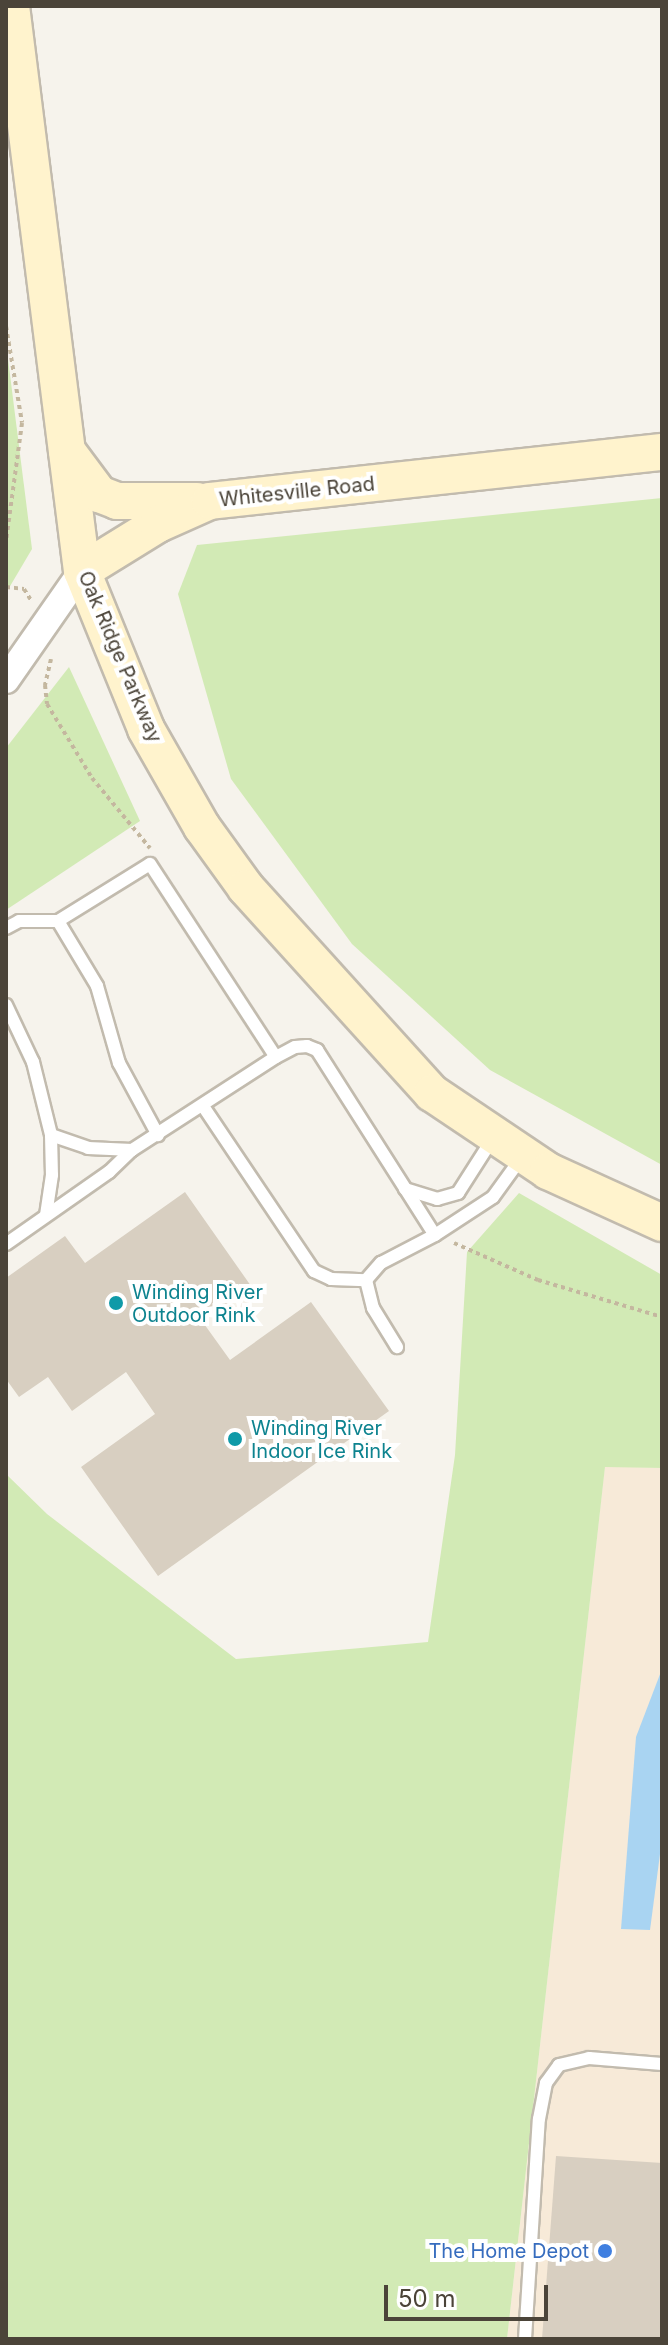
<!DOCTYPE html>
<html>
<head>
<meta charset="utf-8">
<style>
	body { margin:0 }
	#map { position:relative; width:668px; height:2345px; overflow:hidden; background:#f6f3ec; font-family:Inter,sans-serif }
	div>[style] { position:absolute }
	.commercial>* { inset:0; background:#f7ead8 }
	.green>* { inset:0; background:#d2eab5 }
	.water>* { inset:0; background:#a9d4f2 }
	.building>* { inset:0; background:#d8cfc1 }
	.path>* { height:4px; margin-top:-2px; transform-origin:0; background:repeating-linear-gradient(90deg,#c4b79f 0 4px,transparent 0 8px) }
	.roads { filter:drop-shadow(2px 0 #c2bbae) drop-shadow(-2px 0 #c2bbae) drop-shadow(0 2px #c2bbae) drop-shadow(0 -2px #c2bbae) }
	.lane>* { height:12px; margin:-6px; padding:0 6px; transform-origin:6px; border-radius:6px; background:#fff }
	.street>* { height:26px; margin:-13px; padding:0 13px; transform-origin:13px; border-radius:13px; background:#fff }
	.secondary>* { height:36px; margin:-18px; padding:0 18px; transform-origin:18px; border-radius:18px; background:#fff3cd }
	.dots>* { width:22px; height:22px; translate:-50% -50%; box-sizing:border-box; border:4px solid #fff; border-radius:50% }
	span { translate:-50% -50%; white-space:nowrap; text-align:center; line-height:1.15; -webkit-text-stroke:8px #fff; paint-order:stroke }
	.street-label { font-size:20px; color:#4b4439 }
	.culture-label { font-size:20px; color:#0d838f }
	.left { translate:0 -50%; text-align:left }
	.shop-label { font-size:20px; color:#366cbe }
	.right { translate:-100% -50%; text-align:right }
	.frame { position:absolute; inset:0; border:8px solid #4b4439; pointer-events:none }
	.scale { position:absolute; left:384px; top:2285px; width:164px; height:36px; box-sizing:border-box; border:4px solid #4b4439; border-top:0; padding-left:10px; font-size:24px; line-height:28px; white-space:nowrap; color:#4b4439; -webkit-text-stroke:6px #fff; paint-order:stroke }
</style>
</head>
<body>
<div id="map">
	<div class="commercial">
		<div style="clip-path:polygon(605px 1466px,662px 1468px,662px 2339px,507px 2339px)"></div>
	</div>
	<div class="green">
		<div style="clip-path:polygon(6px 343px,32px 549px,6px 593px)"></div>
		<div style="clip-path:polygon(662px 498px,662px 1165px,490px 1070px,352px 944px,231px 779px,178px 594px,197px 545px)"></div>
		<div style="clip-path:polygon(69px 667px,140px 821px,6px 910px,6px 748px)"></div>
		<div style="clip-path:polygon(519px 1193px,662px 1275px,662px 1468px,605px 1467px,507px 2339px,6px 2339px,6px 1474px,47px 1514px,236px 1659px,428px 1642px,455px 1455px,467px 1252px)"></div>
	</div>
	<div class="water">
		<div style="clip-path:polygon(662px 1669px,662px 1839px,650px 1930px,621px 1929px,636px 1737px)"></div>
	</div>
	<div class="building">
		<div style="clip-path:polygon(185px 1192px,251px 1286px,202px 1321px,230px 1360px,311px 1302px,389px 1411px,158px 1576px,81px 1467px,155px 1414px,126px 1372px,72px 1411px,48px 1377px,19px 1397px,6px 1379px,6px 1278px,65px 1236px,85px 1263px)"></div>
		<div style="clip-path:polygon(556px 2156px,662px 2163px,662px 2339px,542px 2339px)"></div>
	</div>
	<div class="path">
		<div style="left:6px;top:326px;width:98px;rotate:80.6deg"></div>
		<div style="left:22px;top:423px;width:120px;rotate:97.7deg"></div>
		<div style="left:6px;top:587px;width:18px;rotate:6deg"></div>
		<div style="left:24px;top:589px;width:15px;rotate:58deg"></div>
		<div style="left:51px;top:659px;width:27px;rotate:103deg"></div>
		<div style="left:45px;top:685px;width:19px;rotate:84deg"></div>
		<div style="left:47px;top:704px;width:87px;rotate:58.7deg"></div>
		<div style="left:92px;top:778px;width:91px;rotate:50.4deg"></div>
		<div style="left:454px;top:1243px;width:92px;rotate:23.8deg"></div>
		<div style="left:538px;top:1280px;width:129px;rotate:16.6deg"></div>
	</div>
	<div class="roads">
		<div class="lane">
			<div style="left:58px;top:921px;width:76px;rotate:59deg"></div>
			<div style="left:97px;top:986px;width:80px;rotate:74.1deg"></div>
			<div style="left:119px;top:1063px;width:82px;rotate:61.6deg"></div>
			<div style="left:6px;top:928px;width:15px;rotate:-28deg"></div>
			<div style="left:19px;top:921px;width:39px"></div>
			<div style="left:58px;top:921px;width:108px;rotate:-31.8deg"></div>
			<div style="left:150px;top:864px;width:230px;rotate:56.9deg"></div>
			<div style="left:6px;top:1005px;width:63px;rotate:64.7deg"></div>
			<div style="left:33px;top:1062px;width:75px;rotate:76.1deg"></div>
			<div style="left:51px;top:1135px;width:40px;rotate:88.6deg"></div>
			<div style="left:52px;top:1175px;width:40px;rotate:98.5deg"></div>
			<div style="left:203px;top:1106px;width:199px;rotate:56.1deg"></div>
			<div style="left:314px;top:1271px;width:19px;rotate:25deg"></div>
			<div style="left:331px;top:1279px;width:35px;rotate:2deg"></div>
			<div style="left:366px;top:1280px;width:23px;rotate:-49deg"></div>
			<div style="left:381px;top:1263px;width:61px;rotate:-27.4deg"></div>
			<div style="left:435px;top:1235px;width:69px;rotate:-33.2deg"></div>
			<div style="left:493px;top:1197px;width:49px;rotate:-54.1deg"></div>
			<div style="left:51px;top:1135px;width:39px;rotate:19deg"></div>
			<div style="left:88px;top:1148px;width:44px;rotate:2.6deg"></div>
			<div style="left:405px;top:1189px;width:34px;rotate:17deg"></div>
			<div style="left:437px;top:1199px;width:22px;rotate:-16deg"></div>
			<div style="left:458px;top:1193px;width:65px;rotate:-57.5deg"></div>
			<div style="left:6px;top:1244px;width:126px;rotate:-35deg"></div>
			<div style="left:109px;top:1172px;width:32px;rotate:-44deg"></div>
			<div style="left:132px;top:1150px;width:171px;rotate:-32.9deg"></div>
			<div style="left:276px;top:1057px;width:21px;rotate:-28deg"></div>
			<div style="left:295px;top:1047px;width:12px;rotate:-5deg"></div>
			<div style="left:307px;top:1046px;width:11px;rotate:22deg"></div>
			<div style="left:317px;top:1050px;width:219px;rotate:57.5deg"></div>
			<div style="left:366px;top:1280px;width:29px;rotate:76deg"></div>
			<div style="left:373px;top:1308px;width:46px;rotate:58.4deg"></div>
			<div style="left:525px;top:2339px;width:220px;rotate:-86.4deg"></div>
			<div style="left:539px;top:2119px;width:37px;rotate:-79deg"></div>
			<div style="left:546px;top:2083px;width:22px;rotate:-54deg"></div>
			<div style="left:559px;top:2065px;width:31px;rotate:-13deg"></div>
			<div style="left:589px;top:2058px;width:73px;rotate:4.7deg"></div>
		</div>
		<div class="street">
			<div style="left:6px;top:680px;width:133px;rotate:-55.1deg"></div>
		</div>
		<div class="secondary">
			<div style="left:11px;top:6px;width:569px;rotate:82.84deg"></div>
			<div style="left:82px;top:571px;width:170px;rotate:67.9deg"></div>
			<div style="left:146px;top:729px;width:113px;rotate:60.3deg"></div>
			<div style="left:202px;top:827px;width:75px;rotate:54.2deg"></div>
			<div style="left:246px;top:888px;width:277px;rotate:47.8deg"></div>
			<div style="left:432px;top:1093px;width:140px;rotate:33.9deg"></div>
			<div style="left:548px;top:1171px;width:125px;rotate:24.5deg"></div>
			<div style="left:67px;top:451px;width:54px;rotate:53.3deg"></div>
			<div style="left:99px;top:494px;width:19px;rotate:21deg"></div>
			<div style="left:117px;top:501px;width:80px"></div>
			<div style="left:82px;top:571px;width:89px;rotate:-31.7deg"></div>
			<div style="left:158px;top:524px;width:57px;rotate:-23.9deg"></div>
			<div style="left:210px;top:501px;width:455px;rotate:-6.2deg"></div>
		</div>
	</div>
	<div class="dots">
		<div style="left:116px;top:1303px;background:#0f9aa8"></div>
		<div style="left:235px;top:1439px;background:#0f9aa8"></div>
		<div style="left:605px;top:2251px;background:#3f7fe0"></div>
	</div>
	<div class="street-label">
		<span style="left:297px;top:492px;rotate:-6deg">Whitesville Road</span>
		<span style="left:120px;top:657px;rotate:67deg">Oak Ridge Parkway</span>
	</div>
	<div class="culture-label">
		<span class="left" style="left:132px;top:1304px">Winding River<br>Outdoor Rink</span>
		<span class="left" style="left:251px;top:1440px">Winding River<br>Indoor Ice Rink</span>
	</div>
	<div class="shop-label">
		<span class="right" style="left:589px;top:2251px">The Home Depot</span>
	</div>
	<div class="frame"></div>
	<div class="scale">50 m</div>
</div>
</body>
</html>
